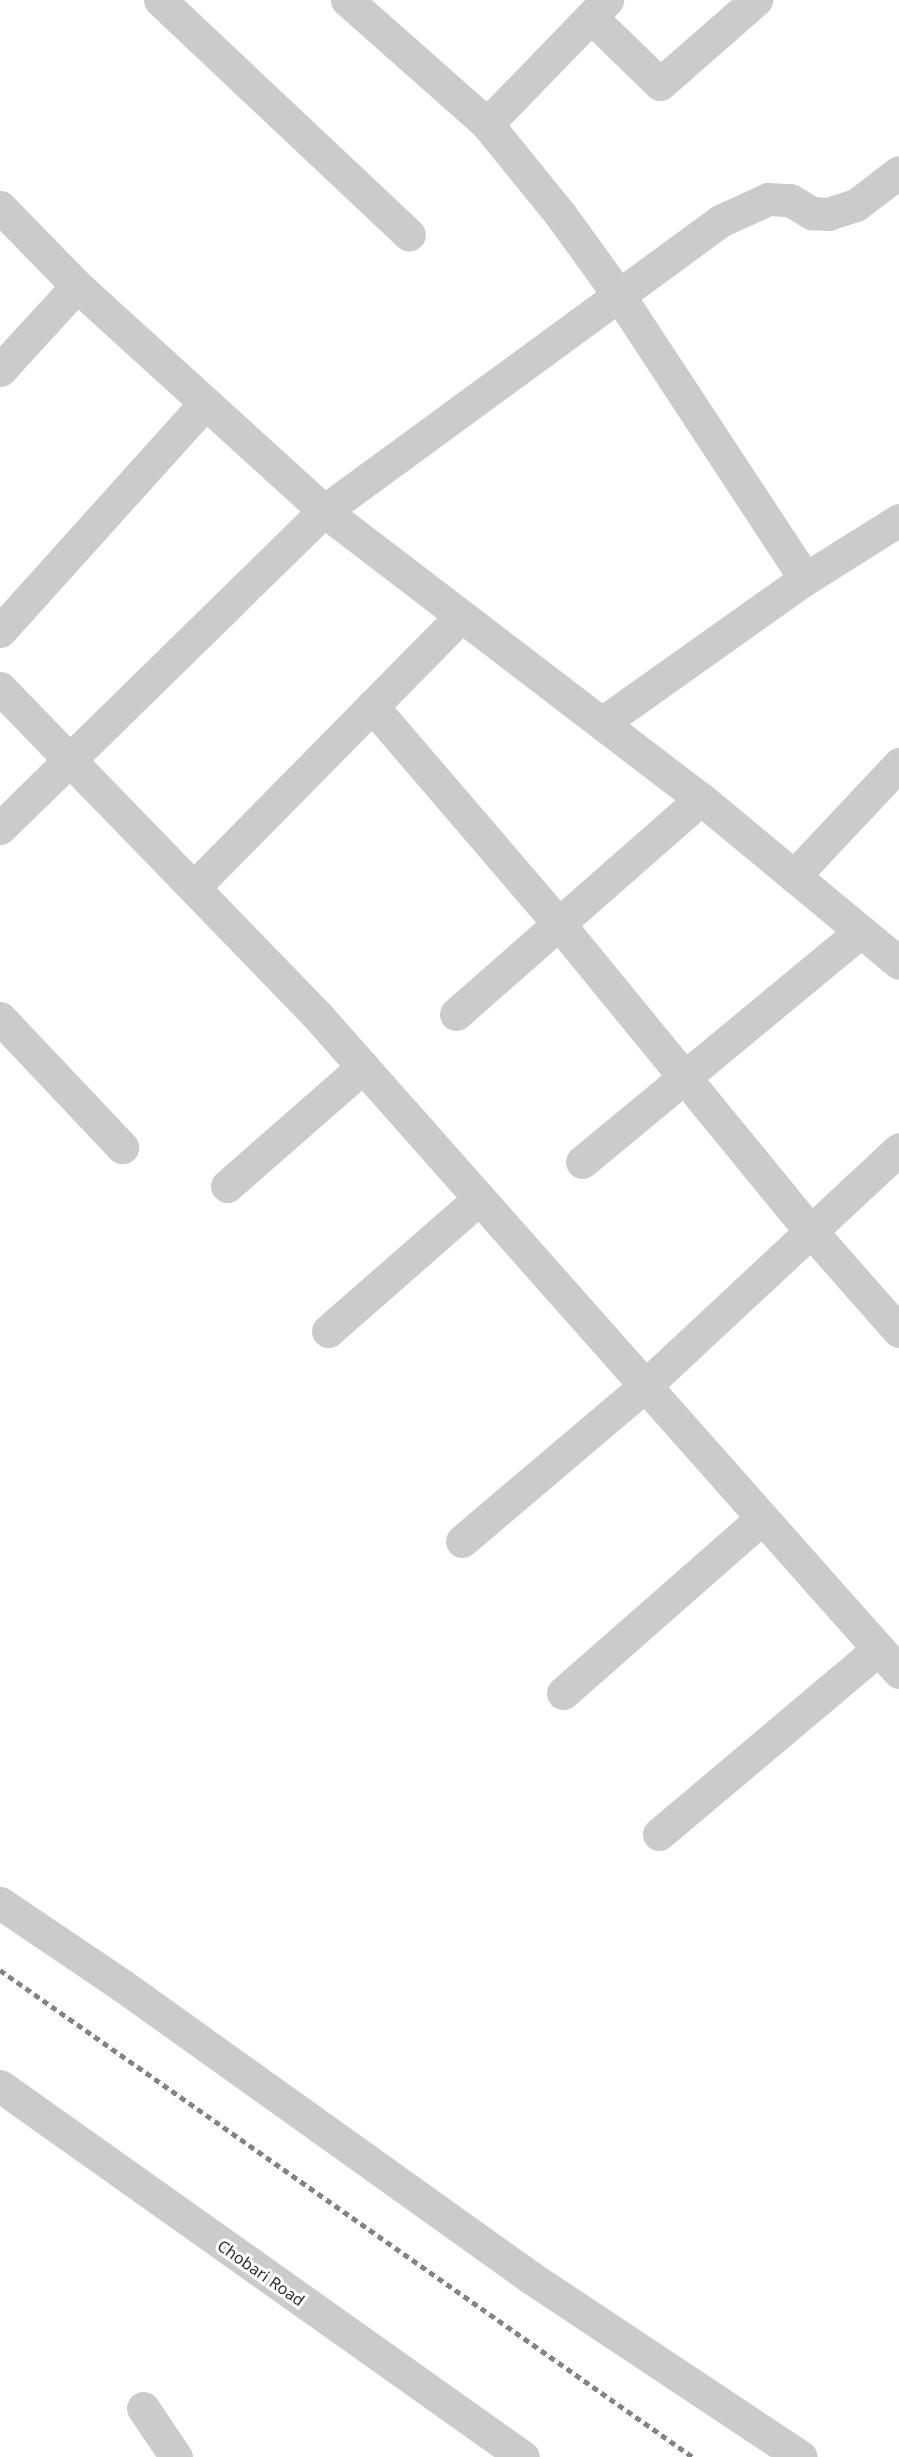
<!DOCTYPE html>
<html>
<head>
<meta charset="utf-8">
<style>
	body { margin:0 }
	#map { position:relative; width:899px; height:2457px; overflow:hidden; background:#fff; font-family:"Noto Sans",sans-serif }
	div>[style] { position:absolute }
	.minor>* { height:33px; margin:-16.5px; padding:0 16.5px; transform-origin:16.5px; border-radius:16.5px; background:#cbcbcb }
	.rail>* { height:4.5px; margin-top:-2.25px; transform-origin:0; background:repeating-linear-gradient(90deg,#838383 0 6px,transparent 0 10.5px) }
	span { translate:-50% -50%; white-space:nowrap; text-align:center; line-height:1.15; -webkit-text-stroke:6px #fff; paint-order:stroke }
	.street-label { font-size:16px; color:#2e2e2e }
</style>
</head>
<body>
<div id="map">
	<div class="minor">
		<div style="left:160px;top:0;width:342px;rotate:43.3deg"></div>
		<div style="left:347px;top:0;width:187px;rotate:41.5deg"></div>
		<div style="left:487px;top:124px;width:116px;rotate:51deg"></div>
		<div style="left:560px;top:214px;width:102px;rotate:54.1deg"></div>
		<div style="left:620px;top:297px;width:337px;rotate:56.7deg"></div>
		<div style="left:591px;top:17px;width:96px;rotate:44.2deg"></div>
		<div style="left:660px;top:84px;width:128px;rotate:-41.2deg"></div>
		<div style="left:487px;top:124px;width:173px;rotate:-45.9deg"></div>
		<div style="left:0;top:207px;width:110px;rotate:45.7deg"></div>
		<div style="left:77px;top:286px;width:334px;rotate:42.3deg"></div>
		<div style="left:324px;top:511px;width:474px;rotate:37.4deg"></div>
		<div style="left:701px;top:799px;width:257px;rotate:39.6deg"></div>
		<div style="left:0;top:370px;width:114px;rotate:-47.5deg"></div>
		<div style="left:0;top:631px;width:307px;rotate:-48deg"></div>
		<div style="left:0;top:688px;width:454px;rotate:45.9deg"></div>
		<div style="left:316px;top:1014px;width:879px;rotate:48.46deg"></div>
		<div style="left:372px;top:706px;width:287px;rotate:49.4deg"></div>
		<div style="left:559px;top:924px;width:394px;rotate:50.7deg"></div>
		<div style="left:809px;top:1229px;width:136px;rotate:48.6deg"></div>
		<div style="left:602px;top:723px;width:249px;rotate:-35.4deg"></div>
		<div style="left:805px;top:579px;width:111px;rotate:-32.1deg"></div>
		<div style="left:0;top:828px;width:453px;rotate:-44.4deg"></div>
		<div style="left:324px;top:511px;width:491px;rotate:-36.2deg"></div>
		<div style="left:720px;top:221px;width:53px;rotate:-24.6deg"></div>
		<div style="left:768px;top:199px;width:22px;rotate:3deg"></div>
		<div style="left:790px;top:200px;width:26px;rotate:31deg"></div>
		<div style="left:812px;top:213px;width:16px;rotate:4deg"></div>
		<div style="left:828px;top:214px;width:29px;rotate:-18deg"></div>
		<div style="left:856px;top:205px;width:54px;rotate:-37.5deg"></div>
		<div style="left:794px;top:876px;width:154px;rotate:-46.8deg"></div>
		<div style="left:195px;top:886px;width:379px;rotate:-45.4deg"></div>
		<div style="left:456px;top:1014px;width:326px;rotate:-41.3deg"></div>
		<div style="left:0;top:1018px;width:178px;rotate:46.6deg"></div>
		<div style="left:582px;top:1162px;width:362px;rotate:-39.6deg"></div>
		<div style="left:227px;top:1186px;width:181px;rotate:-41.2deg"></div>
		<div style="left:328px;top:1331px;width:201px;rotate:-41.2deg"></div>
		<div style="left:462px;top:1541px;width:240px;rotate:-40.3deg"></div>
		<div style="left:645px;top:1386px;width:347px;rotate:-43deg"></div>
		<div style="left:563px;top:1693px;width:265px;rotate:-41.3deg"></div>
		<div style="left:659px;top:1834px;width:287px;rotate:-40.1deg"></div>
		<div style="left:0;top:1903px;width:148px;rotate:34deg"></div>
		<div style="left:123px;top:1986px;width:500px;rotate:35.56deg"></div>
		<div style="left:530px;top:2277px;width:325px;rotate:33.6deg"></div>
		<div style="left:0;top:2086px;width:641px;rotate:35.35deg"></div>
		<div style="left:143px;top:2408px;width:59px;rotate:56deg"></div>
	</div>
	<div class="rail">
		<div style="left:0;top:1970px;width:847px;rotate:35.1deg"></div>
	</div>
	<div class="street-label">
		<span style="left:261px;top:2273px;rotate:35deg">Chobari Road</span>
	</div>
</div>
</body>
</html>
